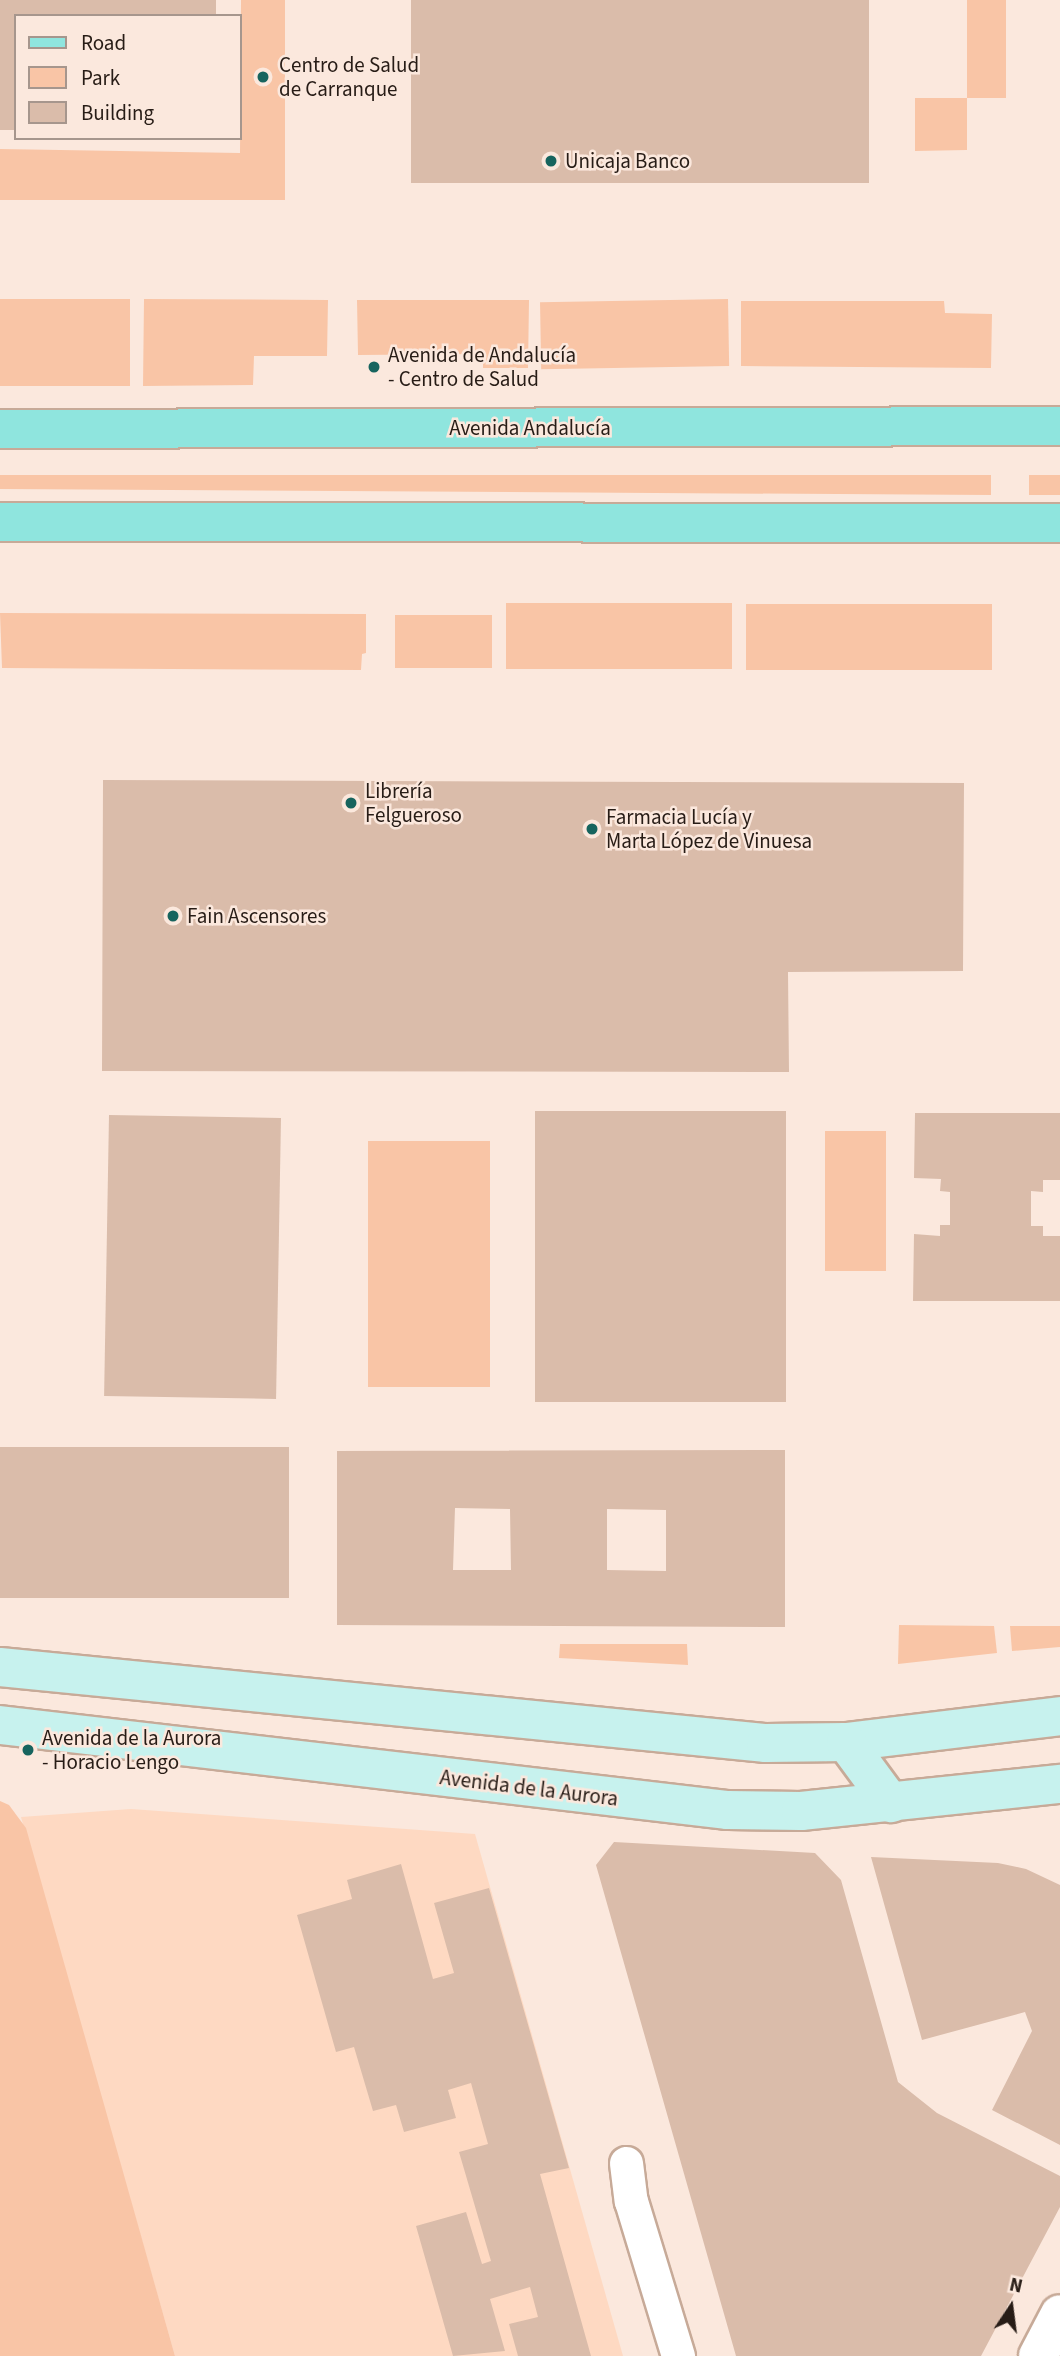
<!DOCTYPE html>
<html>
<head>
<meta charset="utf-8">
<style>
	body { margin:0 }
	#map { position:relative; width:1060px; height:2356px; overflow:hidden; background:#fbe8dd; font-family:"Source Sans 3",sans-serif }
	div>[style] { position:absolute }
	.built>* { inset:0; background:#fed9c2 }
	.green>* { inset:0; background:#f9c5a6; transform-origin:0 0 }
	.building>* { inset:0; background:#dabcaa; transform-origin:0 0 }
	.roads { filter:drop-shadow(2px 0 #c7aa98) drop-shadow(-2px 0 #c7aa98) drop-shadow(0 2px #c7aa98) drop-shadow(0 -2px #c7aa98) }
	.pedestrian>* { height:33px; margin:-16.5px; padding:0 16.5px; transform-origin:16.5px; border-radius:16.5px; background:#fff }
	.tertiary>* { height:38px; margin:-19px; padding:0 19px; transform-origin:19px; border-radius:19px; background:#fff }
	.secondary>* { height:38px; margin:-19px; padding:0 19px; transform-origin:19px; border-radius:19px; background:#c7f2ee }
	.primary>* { height:38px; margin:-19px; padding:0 19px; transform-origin:19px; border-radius:19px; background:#8fe5de }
	.dots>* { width:19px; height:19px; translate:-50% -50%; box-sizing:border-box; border:4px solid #fbe8dd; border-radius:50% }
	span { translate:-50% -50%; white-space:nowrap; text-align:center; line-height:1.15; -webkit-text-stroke:5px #fbe8dd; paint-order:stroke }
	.poi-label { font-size:21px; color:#271c16 }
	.left { translate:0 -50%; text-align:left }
	.street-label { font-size:21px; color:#271c16 }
	.legend { position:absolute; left:14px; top:14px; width:228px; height:126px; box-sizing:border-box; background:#fbe8dd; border:2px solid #a6968d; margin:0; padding:9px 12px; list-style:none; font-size:21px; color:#271c16 }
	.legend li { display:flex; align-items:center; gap:14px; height:35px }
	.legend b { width:35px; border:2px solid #a6968d }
	.north { position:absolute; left:976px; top:2272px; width:70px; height:70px; -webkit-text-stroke:5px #fbe8dd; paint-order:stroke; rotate:13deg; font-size:19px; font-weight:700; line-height:28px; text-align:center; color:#271c16 }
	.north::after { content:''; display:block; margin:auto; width:24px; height:32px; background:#271c16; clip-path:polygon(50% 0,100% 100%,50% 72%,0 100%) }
</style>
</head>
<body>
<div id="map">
	<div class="built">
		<div style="clip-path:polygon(131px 1809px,475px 1834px,623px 2356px,175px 2356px,21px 1817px)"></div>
	</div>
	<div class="green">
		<div style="clip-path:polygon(241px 0,285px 0,285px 200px,0 200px,0 149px,240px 153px)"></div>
		<div style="clip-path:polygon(967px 0,1006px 0,1006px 98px,967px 98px,967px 150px,915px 151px,915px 98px,967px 98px)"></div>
		<div style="left:0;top:299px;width:130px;height:87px"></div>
		<div style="clip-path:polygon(144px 299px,328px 300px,327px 356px,254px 356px,253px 385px,143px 386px)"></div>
		<div style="left:728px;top:299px;width:67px;height:188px;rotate:89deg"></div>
		<div style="clip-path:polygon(357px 300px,529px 300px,528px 368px,483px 368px,483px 354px,358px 355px)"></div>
		<div style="clip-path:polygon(741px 301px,944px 301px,945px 313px,992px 314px,991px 368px,741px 366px)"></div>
		<div style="clip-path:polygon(0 475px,991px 475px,991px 495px,0 489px)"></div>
		<div style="left:1029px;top:475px;width:31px;height:20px"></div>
		<div style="left:506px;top:603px;width:226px;height:66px"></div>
		<div style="left:746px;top:604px;width:246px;height:66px"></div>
		<div style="clip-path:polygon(0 613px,366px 614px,366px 653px,362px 654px,361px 670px,2px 668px)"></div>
		<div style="left:395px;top:615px;width:97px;height:53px"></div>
		<div style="left:825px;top:1131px;width:61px;height:140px"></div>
		<div style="left:368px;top:1141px;width:122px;height:246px"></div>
		<div style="clip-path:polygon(899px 1625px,994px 1626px,997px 1653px,898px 1664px)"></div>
		<div style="clip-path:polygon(1010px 1626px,1060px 1626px,1060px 1647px,1012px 1651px)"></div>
		<div style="clip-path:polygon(560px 1644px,687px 1644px,688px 1665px,559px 1658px)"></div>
		<div style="clip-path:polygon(0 1801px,9px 1805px,26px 1828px,175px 2356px,0 2356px)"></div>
	</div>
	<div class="building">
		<div style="clip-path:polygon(0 0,216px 0,216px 16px,16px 16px,16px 130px,0 130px)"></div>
		<div style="left:411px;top:0;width:458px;height:183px"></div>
		<div style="clip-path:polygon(103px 780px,964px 783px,963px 971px,788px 972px,789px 1072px,102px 1071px)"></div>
		<div style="left:535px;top:1111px;width:251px;height:291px"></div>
		<div style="clip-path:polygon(915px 1113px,1060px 1113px,1060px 1180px,1043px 1180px,1043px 1192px,1031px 1191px,1031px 1226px,1043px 1226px,1043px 1236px,1060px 1236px,1060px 1301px,913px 1301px,914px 1234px,940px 1236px,940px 1225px,950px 1225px,950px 1192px,940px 1191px,941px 1179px,914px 1178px)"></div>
		<div style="left:109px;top:1115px;width:172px;height:281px;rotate:1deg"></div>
		<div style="left:0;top:1447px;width:289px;height:151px"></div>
		<div style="clip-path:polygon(evenodd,785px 1450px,785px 1627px,337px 1625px,337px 1451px,785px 1450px,455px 1508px,510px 1509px,511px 1570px,453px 1570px,455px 1508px,785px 1450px,607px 1509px,666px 1510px,666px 1571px,607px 1570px,607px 1509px)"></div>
		<div style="clip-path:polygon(614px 1842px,815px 1853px,841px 1880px,898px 2082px,937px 2113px,1060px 2176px,1060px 2207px,981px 2356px,736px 2356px,596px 1865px)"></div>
		<div style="clip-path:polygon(871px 1857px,998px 1863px,1026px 1869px,1060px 1885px,1060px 2145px,992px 2110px,1032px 2031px,1025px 2012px,922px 2040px)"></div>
		<div style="clip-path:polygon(401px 1864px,433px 1979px,454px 1973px,434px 1903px,489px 1888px,569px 2168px,540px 2174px,591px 2356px,518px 2356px,509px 2324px,538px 2317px,530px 2287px,490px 2299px,505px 2351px,453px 2356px,416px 2226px,466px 2212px,482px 2264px,491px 2261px,459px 2152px,488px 2144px,471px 2083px,448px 2090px,456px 2118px,404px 2132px,396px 2105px,373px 2111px,354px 2047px,336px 2052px,297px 1915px,352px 1899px,347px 1880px)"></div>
	</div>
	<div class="roads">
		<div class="pedestrian">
			<div style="left:626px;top:2163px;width:38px;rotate:83deg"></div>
			<div style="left:631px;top:2201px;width:162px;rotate:73.1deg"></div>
		</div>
		<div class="tertiary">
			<div style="left:1038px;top:2356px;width:47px;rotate:-62.4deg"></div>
		</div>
		<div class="secondary">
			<div style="left:0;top:1667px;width:770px;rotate:5.67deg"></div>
			<div style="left:766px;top:1743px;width:80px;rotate:-0.7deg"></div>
			<div style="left:846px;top:1742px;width:216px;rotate:-6.9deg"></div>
			<div style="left:0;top:1725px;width:733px;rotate:6.66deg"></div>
			<div style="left:728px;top:1810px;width:73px;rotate:0.8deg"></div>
			<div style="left:801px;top:1811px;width:260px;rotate:-6deg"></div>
			<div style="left:846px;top:1742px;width:76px;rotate:53.6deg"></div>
		</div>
		<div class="primary">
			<div style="left:0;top:429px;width:1060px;rotate:-0.16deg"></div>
			<div style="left:0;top:522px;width:1060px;rotate:0.05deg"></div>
		</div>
	</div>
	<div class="dots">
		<div style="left:263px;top:77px;background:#17645e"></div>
		<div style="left:551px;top:161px;background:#17645e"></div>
		<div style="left:374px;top:367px;background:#17645e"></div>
		<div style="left:351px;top:803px;background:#17645e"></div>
		<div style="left:592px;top:829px;background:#17645e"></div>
		<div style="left:173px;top:916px;background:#17645e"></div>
		<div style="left:28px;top:1750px;background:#17645e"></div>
	</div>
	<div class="poi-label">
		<span class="left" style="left:279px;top:77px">Centro de Salud<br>de Carranque</span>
		<span class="left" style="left:565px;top:161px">Unicaja Banco</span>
		<span class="left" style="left:388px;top:367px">Avenida de Andalucía<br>- Centro de Salud</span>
		<span class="left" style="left:365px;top:803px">Librería<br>Felgueroso</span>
		<span class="left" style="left:606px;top:829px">Farmacia Lucía y<br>Marta López de Vinuesa</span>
		<span class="left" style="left:187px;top:916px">Fain Ascensores</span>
		<span class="left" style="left:42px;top:1750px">Avenida de la Aurora<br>- Horacio Lengo</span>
	</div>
	<div class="street-label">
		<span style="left:530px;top:428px">Avenida Andalucía</span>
		<span style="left:529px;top:1788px;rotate:7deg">Avenida de la Aurora</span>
	</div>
	<ul class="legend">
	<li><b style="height:9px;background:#8fe5de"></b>Road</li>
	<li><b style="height:19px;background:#f9c5a6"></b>Park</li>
	<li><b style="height:19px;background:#dabcaa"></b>Building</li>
	</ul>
	<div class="north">N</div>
</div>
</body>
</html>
